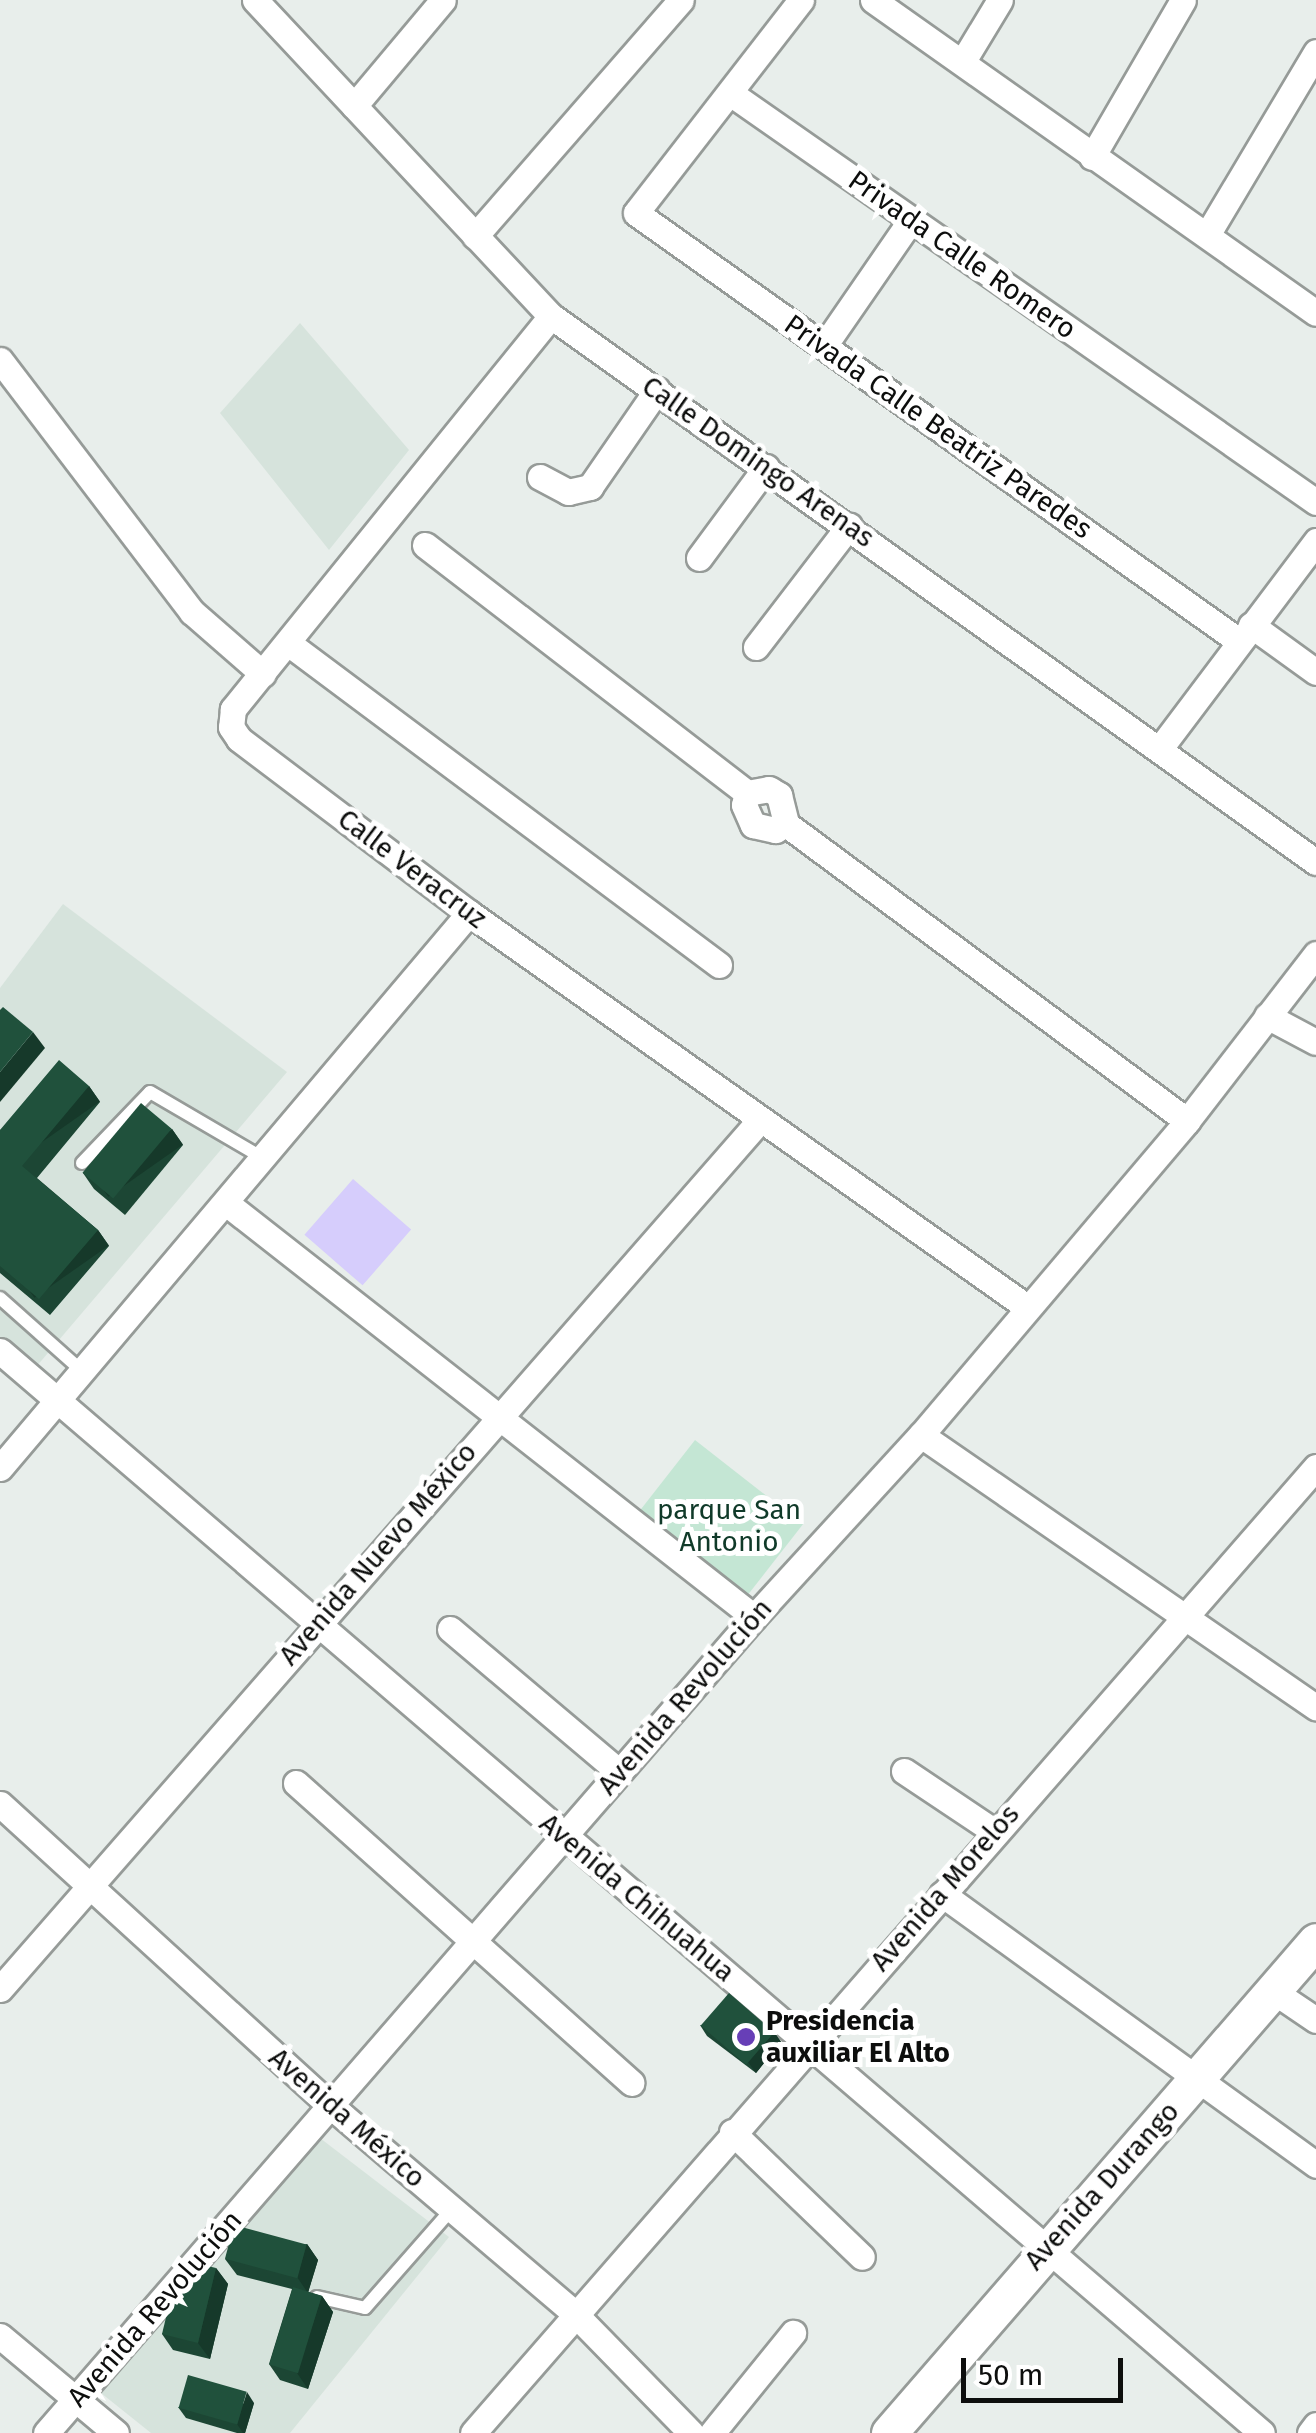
<!DOCTYPE html>
<html>
<head>
<meta charset="utf-8">
<style>
	body { margin:0 }
	#map { position:relative; width:1316px; height:2433px; overflow:hidden; background:#e8eeeb; font-family:"Fira Sans",sans-serif }
	div>[style] { position:absolute }
	.built>* { inset:0; background:#d6e3dc }
	.green>* { inset:0; background:#c4e6d4; transform-origin:0 0 }
	.water>* { inset:0; background:#d6cdfc; transform-origin:0 0 }
	.roads { filter:drop-shadow(2px 0 #969b98) drop-shadow(-2px 0 #969b98) drop-shadow(0 2px #969b98) drop-shadow(0 -2px #969b98) }
	.lane>* { height:12px; margin:-6px; padding:0 6px; transform-origin:6px; border-radius:6px; background:#fff }
	.street>* { height:25px; margin:-12.5px; padding:0 12.5px; transform-origin:12.5px; border-radius:12.5px; background:#fff }
	.secondary>* { height:35px; margin:-17.5px; padding:0 17.5px; transform-origin:17.5px; border-radius:17.5px; background:#fff }
	.wall>* { inset:0; background:#1c4634 }
	.shaded-wall>* { inset:0; background:#16392a; transform-origin:0 0 }
	.building>* { inset:0; background:#20513c; transform-origin:0 0 }
	.dots>* { width:28px; height:28px; translate:-50% -50%; box-sizing:border-box; border:5px solid #fff; border-radius:50% }
	span { translate:-50% -50%; white-space:nowrap; text-align:center; line-height:1.15; -webkit-text-stroke:10px #fff; paint-order:stroke }
	.street-label { font-size:28px; color:#0d0e0d }
	.park-label { font-size:28px; color:#103a29 }
	.poi-label { font-size:28px; color:#0d0e0d; font-weight:700 }
	.left { translate:0 -50%; text-align:left }
	.scale { position:absolute; left:961px; top:2358px; width:162px; height:45px; box-sizing:border-box; border:5px solid #0d0e0d; border-top:0; padding-left:12px; font-size:30px; line-height:35px; white-space:nowrap; color:#0d0e0d; -webkit-text-stroke:8px #fff; paint-order:stroke }
</style>
</head>
<body>
<div id="map">
	<div class="built">
		<div style="clip-path:polygon(300px 323px,409px 450px,329px 550px,220px 413px)"></div>
		<div style="clip-path:polygon(63px 904px,287px 1072px,36px 1367px,0 1337px,0 988px)"></div>
		<div style="clip-path:polygon(316px 2135px,449px 2237px,290px 2433px,151px 2433px,101px 2393px)"></div>
	</div>
	<div class="green">
		<div style="left:695px;top:1440px;width:137px;height:91px;rotate:38deg"></div>
	</div>
	<div class="water">
		<div style="left:353px;top:1179px;width:77px;height:74px;rotate:41deg"></div>
	</div>
	<div class="roads">
		<div class="lane">
			<div style="left:82px;top:1163px;width:98px;rotate:-46.2deg"></div>
			<div style="left:150px;top:1092px;width:131px;rotate:30.3deg"></div>
			<div style="left:0;top:1298px;width:111px;rotate:41.7deg"></div>
			<div style="left:317px;top:2297px;width:49px;rotate:12.9deg"></div>
			<div style="left:365px;top:2308px;width:132px;rotate:-48.7deg"></div>
		</div>
		<div class="street">
			<div style="left:255px;top:0;width:433px;rotate:46.9deg"></div>
			<div style="left:551px;top:316px;width:940px;rotate:35.52deg"></div>
			<div style="left:801px;top:0;width:269px;rotate:127.8deg"></div>
			<div style="left:636px;top:213px;width:739px;rotate:35.37deg"></div>
			<div style="left:873px;top:0;width:542px;rotate:35.24deg"></div>
			<div style="left:963px;top:61px;width:71px;rotate:-58.8deg"></div>
			<div style="left:733px;top:95px;width:711px;rotate:34.92deg"></div>
			<div style="left:354px;top:106px;width:138px;rotate:-50deg"></div>
			<div style="left:1092px;top:157px;width:181px;rotate:-59.9deg"></div>
			<div style="left:1207px;top:235px;width:213px;rotate:-59.2deg"></div>
			<div style="left:475px;top:236px;width:313px;rotate:-48.9deg"></div>
			<div style="left:551px;top:316px;width:506px;rotate:128.98deg"></div>
			<div style="left:233px;top:709px;width:18px;rotate:96deg"></div>
			<div style="left:231px;top:727px;width:14px;rotate:56deg"></div>
			<div style="left:239px;top:739px;width:288px;rotate:37.1deg"></div>
			<div style="left:469px;top:913px;width:683px;rotate:35.23deg"></div>
			<div style="left:824px;top:346px;width:153px;rotate:-55.4deg"></div>
			<div style="left:0;top:360px;width:317px;rotate:52.7deg"></div>
			<div style="left:192px;top:612px;width:94px;rotate:41.1deg"></div>
			<div style="left:540px;top:477px;width:32px;rotate:28deg"></div>
			<div style="left:568px;top:492px;width:23px;rotate:-13deg"></div>
			<div style="left:590px;top:487px;width:118px;rotate:-55.4deg"></div>
			<div style="left:425px;top:545px;width:406px;rotate:37.6deg"></div>
			<div style="left:699px;top:558px;width:113px;rotate:-53.6deg"></div>
			<div style="left:1251px;top:625px;width:80px;rotate:35.9deg"></div>
			<div style="left:288px;top:643px;width:538px;rotate:36.76deg"></div>
			<div style="left:756px;top:647px;width:153px;rotate:-52.5deg"></div>
			<div style="left:1161px;top:747px;width:258px;rotate:-53deg"></div>
			<div style="left:747px;top:793px;width:12px;rotate:104deg"></div>
			<div style="left:744px;top:805px;width:22px;rotate:66deg"></div>
			<div style="left:753px;top:825px;width:23px;rotate:13deg"></div>
			<div style="left:775px;top:830px;width:13px;rotate:-29deg"></div>
			<div style="left:747px;top:793px;width:22px;rotate:-10deg"></div>
			<div style="left:769px;top:789px;width:12px;rotate:31deg"></div>
			<div style="left:779px;top:795px;width:30px;rotate:76deg"></div>
			<div style="left:786px;top:824px;width:499px;rotate:36.5deg"></div>
			<div style="left:1267px;top:1016px;width:55px;rotate:28deg"></div>
			<div style="left:226px;top:1203px;width:671px;rotate:38.1deg"></div>
			<div style="left:0;top:1351px;width:1662px;rotate:40.61deg"></div>
			<div style="left:921px;top:1435px;width:480px;rotate:34.6deg"></div>
			<div style="left:0;top:1468px;width:727px;rotate:-49.8deg"></div>
			<div style="left:450px;top:1629px;width:221px;rotate:40.2deg"></div>
			<div style="left:904px;top:1771px;width:110px;rotate:33.8deg"></div>
			<div style="left:296px;top:1783px;width:450px;rotate:41.8deg"></div>
			<div style="left:0;top:1804px;width:448px;rotate:42.4deg"></div>
			<div style="left:331px;top:2106px;width:321px;rotate:40.4deg"></div>
			<div style="left:575px;top:2314px;width:166px;rotate:45.7deg"></div>
			<div style="left:942px;top:1894px;width:462px;rotate:35.9deg"></div>
			<div style="left:0;top:1989px;width:1153px;rotate:-48.83deg"></div>
			<div style="left:1273px;top:1991px;width:52px;rotate:34deg"></div>
			<div style="left:732px;top:2132px;width:180px;rotate:43.9deg"></div>
			<div style="left:0;top:2336px;width:151px;rotate:39.9deg"></div>
			<div style="left:46px;top:2433px;width:1080px;rotate:-49.05deg"></div>
			<div style="left:754px;top:1617px;width:247px;rotate:-47.5deg"></div>
			<div style="left:921px;top:1435px;width:412px;rotate:-49.7deg"></div>
			<div style="left:1187px;top:1121px;width:211px;rotate:-52.3deg"></div>
			<div style="left:473px;top:2433px;width:1282px;rotate:-48.89deg"></div>
			<div style="left:712px;top:2433px;width:129px;rotate:-51deg"></div>
			<div style="left:1310px;top:2433px;width:10px;rotate:-53deg"></div>
		</div>
		<div class="secondary">
			<div style="left:889px;top:2433px;width:651px;rotate:-49.05deg"></div>
		</div>
	</div>
	<div class="wall">
		<div style="clip-path:polygon(89px 1086px,100px 1102px,37px 1178px,98px 1230px,109px 1246px,50px 1315px,0 1273px,0 1130px)"></div>
		<div style="clip-path:polygon(172px 1129px,183px 1145px,125px 1215px,94px 1189px,83px 1173px)"></div>
		<div style="clip-path:polygon(700px 2025px,774px 2032px,781px 2042px,756px 2073px,707px 2036px)"></div>
		<div style="clip-path:polygon(307px 2244px,318px 2260px,308px 2292px,322px 2296px,333px 2312px,308px 2389px,280px 2380px,269px 2364px,292px 2289px,237px 2275px,225px 2259px)"></div>
		<div style="clip-path:polygon(216px 2268px,228px 2284px,210px 2359px,173px 2350px,162px 2334px)"></div>
		<div style="clip-path:polygon(254px 2403px,245px 2433px,237px 2433px,186px 2418px,178px 2407px)"></div>
	</div>
	<div class="shaded-wall">
		<div style="clip-path:polygon(33px 1032px,45px 1048px,0 1102px,0 1072px)"></div>
		<div style="left:89px;top:1086px;width:19px;height:104px;rotate:55deg"></div>
		<div style="left:172px;top:1129px;width:19px;height:91px;rotate:55deg"></div>
		<div style="left:98px;top:1230px;width:19px;height:91px;rotate:55deg"></div>
		<div style="clip-path:polygon(774px 2032px,781px 2042px,756px 2073px,748px 2062px)"></div>
		<div style="clip-path:polygon(307px 2244px,318px 2260px,308px 2293px,297px 2277px)"></div>
		<div style="clip-path:polygon(216px 2268px,228px 2284px,210px 2359px,198px 2343px)"></div>
		<div style="clip-path:polygon(322px 2296px,333px 2312px,308px 2389px,297px 2373px)"></div>
		<div style="clip-path:polygon(247px 2392px,254px 2403px,245px 2433px,243px 2433px,237px 2424px)"></div>
	</div>
	<div class="building">
		<div style="clip-path:polygon(3px 1007px,33px 1032px,0 1072px,0 1010px)"></div>
		<div style="clip-path:polygon(59px 1060px,89px 1086px,22px 1166px,98px 1230px,39px 1299px,0 1266px,0 1130px)"></div>
		<div style="left:141px;top:1103px;width:40px;height:91px;rotate:40deg"></div>
		<div style="left:729px;top:1993px;width:60px;height:43px;rotate:41deg"></div>
		<div style="left:234px;top:2225px;width:75px;height:35px;rotate:15deg"></div>
		<div style="clip-path:polygon(191px 2262px,216px 2268px,198px 2343px,162px 2334px,175px 2280px)"></div>
		<div style="left:293px;top:2287px;width:30px;height:81px;rotate:17deg"></div>
		<div style="left:188px;top:2375px;width:61px;height:34px;rotate:16deg"></div>
	</div>
	<div class="dots">
		<div style="left:746px;top:2037px;background:#673fb7"></div>
	</div>
	<div class="street-label">
		<span style="left:962px;top:255px;rotate:35deg">Privada Calle Romero</span>
		<span style="left:938px;top:427px;rotate:35deg">Privada Calle Beatriz Paredes</span>
		<span style="left:758px;top:462px;rotate:35deg">Calle Domingo Arenas</span>
		<span style="left:412px;top:869px;rotate:37deg">Calle Veracruz</span>
		<span style="left:378px;top:1554px;rotate:-49deg">Avenida Nuevo México</span>
		<span style="left:685px;top:1697px;rotate:-49deg">Avenida Revolución</span>
		<span style="left:945px;top:1888px;rotate:-49deg">Avenida Morelos</span>
		<span style="left:637px;top:1898px;rotate:40deg">Avenida Chihuahua</span>
		<span style="left:347px;top:2118px;rotate:41deg">Avenida México</span>
		<span style="left:1102px;top:2186px;rotate:-48deg">Avenida Durango</span>
		<span style="left:155px;top:2309px;rotate:-49deg">Avenida Revolución</span>
	</div>
	<div class="park-label">
		<span style="left:729px;top:1526px">parque San<br>Antonio</span>
	</div>
	<div class="poi-label">
		<span class="left" style="left:766px;top:2037px">Presidencia<br>auxiliar El Alto</span>
	</div>
	<div class="scale">50 m</div>
</div>
</body>
</html>
